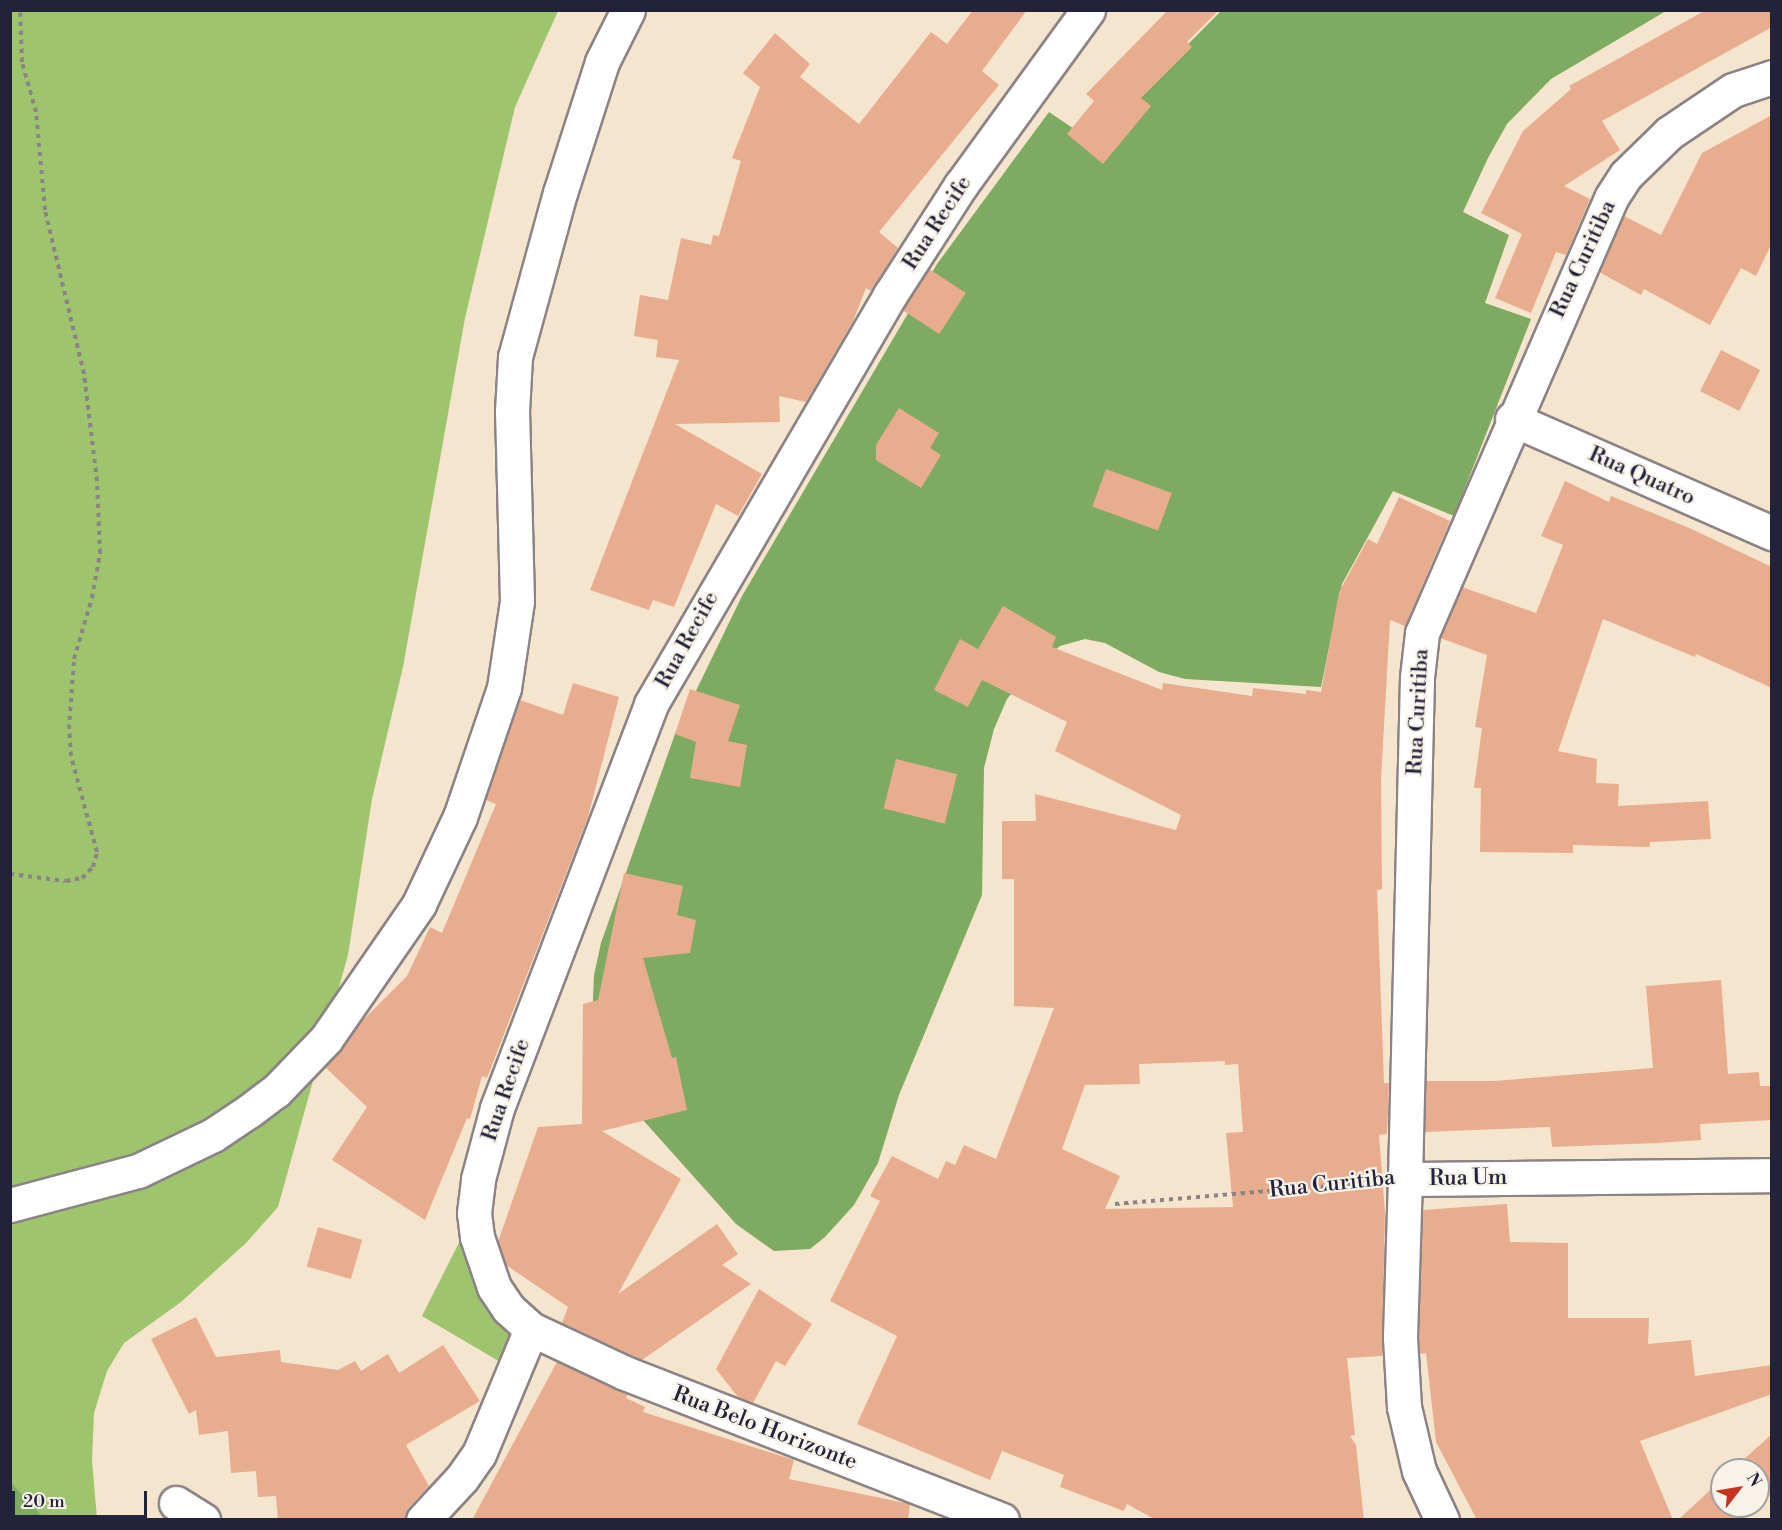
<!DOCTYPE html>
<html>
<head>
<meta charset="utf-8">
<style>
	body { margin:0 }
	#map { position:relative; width:1782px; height:1530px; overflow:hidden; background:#f5e4ce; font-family:"Libre Bodoni",serif }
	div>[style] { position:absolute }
	.green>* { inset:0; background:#9fc46e }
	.forest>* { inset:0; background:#7faa61 }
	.building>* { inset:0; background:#e8ad8f; transform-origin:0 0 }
	.path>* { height:4px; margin-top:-2px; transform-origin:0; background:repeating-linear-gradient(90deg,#8c8384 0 4.5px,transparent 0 9px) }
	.roads { filter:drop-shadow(2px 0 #8c8384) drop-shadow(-2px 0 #8c8384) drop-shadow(0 2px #8c8384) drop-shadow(0 -2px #8c8384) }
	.minor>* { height:33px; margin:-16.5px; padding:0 16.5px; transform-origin:16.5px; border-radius:16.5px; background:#fff }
	.tertiary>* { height:33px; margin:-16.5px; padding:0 16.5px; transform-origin:16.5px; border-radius:16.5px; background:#fff }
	span { translate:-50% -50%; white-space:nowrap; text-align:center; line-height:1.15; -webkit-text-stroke:4.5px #f7f3e8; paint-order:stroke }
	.street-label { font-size:22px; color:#22223b }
	.frame { position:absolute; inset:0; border:12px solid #22223b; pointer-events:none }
	.north { position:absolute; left:1710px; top:1458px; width:60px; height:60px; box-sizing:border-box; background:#f7f3e8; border:2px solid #a29fa3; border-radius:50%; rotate:59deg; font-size:16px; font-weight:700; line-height:24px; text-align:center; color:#22223b }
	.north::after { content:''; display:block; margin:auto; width:21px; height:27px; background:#c8321e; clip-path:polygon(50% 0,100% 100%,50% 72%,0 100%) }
	.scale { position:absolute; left:12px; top:1491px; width:135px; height:27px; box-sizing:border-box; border:3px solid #22223b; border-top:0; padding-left:8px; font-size:18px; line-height:21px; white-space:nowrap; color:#22223b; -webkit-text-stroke:4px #f7f3e8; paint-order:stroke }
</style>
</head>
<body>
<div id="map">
	<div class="green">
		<div style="clip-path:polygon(10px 11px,558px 11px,515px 107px,465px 318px,403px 667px,372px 799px,348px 955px,278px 1207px,246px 1243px,181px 1302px,124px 1343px,107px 1371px,94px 1413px,92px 1460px,97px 1519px,11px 1519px)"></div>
		<div style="clip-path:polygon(474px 1213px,529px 1329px,514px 1370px,422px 1316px)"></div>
	</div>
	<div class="forest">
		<div style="clip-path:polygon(1221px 11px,1666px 11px,1551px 79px,1507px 124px,1488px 158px,1463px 212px,1509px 235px,1485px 303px,1531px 319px,1454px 516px,1393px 491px,1342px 584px,1321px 687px,1185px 679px,1159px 672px,1105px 643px,1085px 639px,1060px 646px,1035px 665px,1007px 699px,994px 729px,984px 768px,982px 895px,899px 1095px,878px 1163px,854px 1205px,825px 1237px,810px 1249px,774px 1251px,736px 1224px,626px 1101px,592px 1021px,594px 975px,601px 943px,675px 734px,742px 596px,937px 264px,1049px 112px,1092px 141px)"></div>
		<div style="clip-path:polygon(11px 1483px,45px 1519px,11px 1519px)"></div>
	</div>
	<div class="building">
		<div style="clip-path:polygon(973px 10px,1027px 10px,982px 71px,999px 85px,879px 232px,898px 248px,871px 291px,866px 288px,853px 321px,806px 402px,779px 396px,780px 422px,675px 424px,762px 474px,738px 516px,716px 504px,674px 607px,653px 600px,649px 610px,590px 590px,679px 360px,656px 357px,658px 340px,634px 336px,640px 295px,668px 300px,681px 238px,711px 245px,713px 235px,719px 236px,741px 161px,732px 158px,760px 87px,743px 73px,775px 33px,810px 64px,800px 77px,859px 124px,931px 32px,947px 44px)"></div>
		<div style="clip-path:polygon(1168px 10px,1219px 10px,1187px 42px,1192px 47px,1141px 98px,1151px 106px,1103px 164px,1067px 134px,1094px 101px,1086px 94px)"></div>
		<div style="clip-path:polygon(1706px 10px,1772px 10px,1772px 27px,1602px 121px,1620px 150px,1564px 186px,1590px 199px,1566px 255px,1556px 252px,1531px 313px,1495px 298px,1522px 234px,1481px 213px,1523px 131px,1571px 89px,1569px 86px)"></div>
		<div style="clip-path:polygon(1772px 115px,1772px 243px,1756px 276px,1741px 268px,1710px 325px,1644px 289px,1641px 295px,1599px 272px,1624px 216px,1661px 235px,1702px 153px)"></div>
		<div style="left:929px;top:269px;width:44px;height:49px;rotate:33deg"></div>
		<div style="left:1721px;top:350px;width:44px;height:46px;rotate:27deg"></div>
		<div style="clip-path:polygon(899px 408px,939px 433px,930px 448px,941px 455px,921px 488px,876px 460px,876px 445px)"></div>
		<div style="left:1106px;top:469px;width:70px;height:40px;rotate:20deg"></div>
		<div style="clip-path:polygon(1565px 481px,1609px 502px,1611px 496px,1687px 527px,1772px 567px,1772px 688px,1696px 654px,1695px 657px,1603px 619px,1558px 751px,1597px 759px,1596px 783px,1619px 784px,1618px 806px,1708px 801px,1711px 839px,1650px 842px,1650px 847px,1573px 845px,1573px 853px,1480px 852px,1481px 788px,1474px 788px,1482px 728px,1475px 727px,1487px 655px,1440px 638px,1462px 587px,1536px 613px,1563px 545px,1541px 536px)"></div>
		<div style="clip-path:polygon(evenodd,1399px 497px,1450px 521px,1405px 626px,1390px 620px,1381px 779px,1382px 889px,1377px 890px,1384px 1083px,1389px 1083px,1387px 1134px,1379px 1135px,1385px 1212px,1382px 1356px,1347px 1358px,1355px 1435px,1350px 1436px,1356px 1445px,1364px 1520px,1156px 1520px,1127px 1504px,1124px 1511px,1060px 1487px,1064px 1475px,1002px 1451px,990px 1480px,857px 1424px,897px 1336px,830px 1301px,880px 1201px,870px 1196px,892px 1156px,938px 1179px,946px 1161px,955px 1165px,964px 1145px,996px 1159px,1054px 1008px,1014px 1006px,1014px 879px,1002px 879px,1002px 821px,1036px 821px,1035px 794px,1176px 830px,1181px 815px,1055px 751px,1067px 722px,982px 680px,968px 707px,934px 690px,960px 639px,978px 649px,1003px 606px,1056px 637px,1052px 647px,1162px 690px,1163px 683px,1252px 696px,1253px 688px,1306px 694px,1306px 690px,1321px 692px,1339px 592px,1368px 539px,1377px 544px,1399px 497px,1225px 1061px,1225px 1065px,1238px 1064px,1243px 1132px,1226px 1133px,1233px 1207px,1105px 1209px,1120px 1176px,1062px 1149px,1085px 1085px,1140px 1084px,1139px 1064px,1225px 1061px)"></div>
		<div style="clip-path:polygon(573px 683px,619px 697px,588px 817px,487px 1078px,482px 1076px,470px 1119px,467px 1118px,425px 1220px,332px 1160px,367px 1107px,325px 1067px,359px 1024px,407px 976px,430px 927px,442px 933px,496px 804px,486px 800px,520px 700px,563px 715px)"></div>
		<div style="clip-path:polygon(690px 689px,740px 705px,728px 741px,747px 745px,740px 787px,690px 778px,696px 742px,675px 734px)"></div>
		<div style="left:896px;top:759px;width:63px;height:51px;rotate:14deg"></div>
		<div style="clip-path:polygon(624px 873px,683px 886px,677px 915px,696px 920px,690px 953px,643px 958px,672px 1058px,676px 1057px,687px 1110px,602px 1131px,681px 1179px,618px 1294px,717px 1224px,738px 1254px,722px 1265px,751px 1284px,642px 1360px,562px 1323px,568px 1307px,506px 1265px,498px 1242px,538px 1127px,582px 1124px,583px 1004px,598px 1000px)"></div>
		<div style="clip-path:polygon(1721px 980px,1728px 1074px,1759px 1072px,1760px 1086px,1772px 1086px,1772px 1120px,1700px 1124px,1701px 1140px,1657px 1143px,1552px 1147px,1550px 1127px,1425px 1132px,1426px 1081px,1494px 1081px,1653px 1068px,1646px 986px)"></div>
		<div style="clip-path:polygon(1507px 1204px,1510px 1242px,1568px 1243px,1568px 1318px,1649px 1318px,1648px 1344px,1691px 1340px,1695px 1376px,1772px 1365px,1772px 1394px,1640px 1441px,1673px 1520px,1477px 1520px,1436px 1442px,1426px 1353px,1420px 1354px,1419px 1337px,1423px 1210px)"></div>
		<div style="left:318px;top:1227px;width:46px;height:41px;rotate:16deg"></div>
		<div style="clip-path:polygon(759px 1289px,812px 1324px,785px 1366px,776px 1361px,753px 1403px,738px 1397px,716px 1369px)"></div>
		<div style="clip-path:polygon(196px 1317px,216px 1357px,280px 1350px,281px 1362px,338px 1370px,355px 1361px,361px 1371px,388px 1354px,399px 1373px,443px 1345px,480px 1401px,406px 1445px,429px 1486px,409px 1507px,405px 1520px,278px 1520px,276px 1496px,258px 1497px,256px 1471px,231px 1473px,228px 1431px,199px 1435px,196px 1410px,189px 1414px,151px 1339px)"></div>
		<div style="clip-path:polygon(557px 1362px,628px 1394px,626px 1398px,645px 1407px,643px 1412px,794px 1460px,789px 1479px,910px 1504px,908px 1520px,472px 1520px)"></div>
		<div style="clip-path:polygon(1772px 1434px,1772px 1493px,1758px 1505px,1758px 1470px,1732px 1470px)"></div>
		<div style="clip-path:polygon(1722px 1479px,1722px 1506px,1757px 1506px,1742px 1520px,1678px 1520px)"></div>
	</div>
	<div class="path">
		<div style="left:10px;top:874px;width:56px;rotate:7.1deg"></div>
		<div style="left:66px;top:881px;width:16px;rotate:-11deg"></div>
		<div style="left:82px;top:878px;width:16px;rotate:-45deg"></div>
		<div style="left:93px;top:867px;width:16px;rotate:-75deg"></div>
		<div style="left:97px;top:852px;width:99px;rotate:-105.2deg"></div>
		<div style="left:71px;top:756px;width:27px;rotate:-94deg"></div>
		<div style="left:69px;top:729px;width:70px;rotate:-85.9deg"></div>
		<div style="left:74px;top:659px;width:64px;rotate:-73.6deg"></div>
		<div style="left:92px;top:598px;width:46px;rotate:-79.9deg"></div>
		<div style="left:100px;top:553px;width:72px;rotate:-92.4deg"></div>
		<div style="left:97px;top:481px;width:108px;rotate:-96.9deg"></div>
		<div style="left:84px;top:374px;width:169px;rotate:-103.4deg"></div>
		<div style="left:45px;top:210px;width:98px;rotate:-95.2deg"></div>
		<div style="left:36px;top:112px;width:52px;rotate:-105.6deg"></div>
		<div style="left:22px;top:62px;width:52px;rotate:-92.2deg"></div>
		<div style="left:1115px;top:1204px;width:251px;rotate:-4.8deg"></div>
	</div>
	<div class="roads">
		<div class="minor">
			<div style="left:1512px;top:419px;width:284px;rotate:23.7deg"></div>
			<div style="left:1405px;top:1179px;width:502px;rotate:-88.63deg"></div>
			<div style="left:1417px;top:677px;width:44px;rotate:-83.5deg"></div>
			<div style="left:1422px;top:633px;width:474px;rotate:-66.5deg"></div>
			<div style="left:1611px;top:198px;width:27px;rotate:-57deg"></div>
			<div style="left:1626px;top:175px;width:60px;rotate:-44.3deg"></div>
			<div style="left:1669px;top:133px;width:77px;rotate:-33.9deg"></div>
			<div style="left:1733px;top:90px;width:41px;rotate:-18.4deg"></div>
			<div style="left:10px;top:1205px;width:132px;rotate:-14.9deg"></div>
			<div style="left:138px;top:1171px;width:83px;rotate:-25.6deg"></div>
			<div style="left:213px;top:1135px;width:43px;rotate:-33.7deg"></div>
			<div style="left:249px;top:1111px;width:34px;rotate:-37deg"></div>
			<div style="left:276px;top:1091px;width:72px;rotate:-46.1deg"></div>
			<div style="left:326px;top:1039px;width:164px;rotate:-55.4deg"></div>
			<div style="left:419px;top:904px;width:96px;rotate:-64.8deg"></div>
			<div style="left:460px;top:817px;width:136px;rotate:-71.2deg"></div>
			<div style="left:504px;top:688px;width:88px;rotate:-81.5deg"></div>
			<div style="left:517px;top:601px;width:190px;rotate:-91.5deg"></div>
			<div style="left:512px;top:411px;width:54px;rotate:-86.8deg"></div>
			<div style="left:515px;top:357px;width:170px;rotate:-74.7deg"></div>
			<div style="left:560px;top:193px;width:138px;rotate:-72.2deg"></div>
			<div style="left:602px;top:62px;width:58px;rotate:-63.4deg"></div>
			<div style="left:176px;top:1503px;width:32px;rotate:32deg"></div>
			<div style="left:423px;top:1520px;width:57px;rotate:-47.1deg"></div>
			<div style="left:462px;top:1478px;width:29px;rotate:-55deg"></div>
			<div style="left:479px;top:1454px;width:135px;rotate:-67.4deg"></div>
			<div style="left:1442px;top:1520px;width:54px;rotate:-115.1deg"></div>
			<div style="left:1419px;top:1471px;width:66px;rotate:-103.2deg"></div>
			<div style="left:1404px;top:1407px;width:70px;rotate:-93.3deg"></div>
			<div style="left:1400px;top:1337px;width:158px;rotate:-88.2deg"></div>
			<div style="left:1405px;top:1179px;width:367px;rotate:-0.6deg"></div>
		</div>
		<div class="tertiary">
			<div style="left:1002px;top:1520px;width:405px;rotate:-158.7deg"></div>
			<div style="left:625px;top:1373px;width:104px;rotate:-154.9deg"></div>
			<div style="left:531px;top:1329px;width:31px;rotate:-138deg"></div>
			<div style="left:508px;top:1308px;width:25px;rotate:-124deg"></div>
			<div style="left:494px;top:1287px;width:53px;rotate:-108.8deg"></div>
			<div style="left:477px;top:1237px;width:24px;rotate:-97deg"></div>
			<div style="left:474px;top:1213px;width:34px;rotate:-83deg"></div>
			<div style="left:478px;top:1179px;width:73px;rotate:-75deg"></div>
			<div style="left:497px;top:1108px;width:432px;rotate:-69.1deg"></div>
			<div style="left:651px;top:704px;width:474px;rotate:-59.7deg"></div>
			<div style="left:890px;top:295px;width:131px;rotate:-57.2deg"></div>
			<div style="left:961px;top:185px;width:216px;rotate:-54deg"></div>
		</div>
	</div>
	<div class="street-label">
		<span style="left:937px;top:223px;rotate:-57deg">Rua Recife</span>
		<span style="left:1583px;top:259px;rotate:-65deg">Rua Curitiba</span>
		<span style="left:1642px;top:476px;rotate:24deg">Rua Quatro</span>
		<span style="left:687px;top:640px;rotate:-61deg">Rua Recife</span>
		<span style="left:1418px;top:712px;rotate:-87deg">Rua Curitiba</span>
		<span style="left:506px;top:1090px;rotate:-71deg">Rua Recife</span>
		<span style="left:1468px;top:1178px;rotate:-1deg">Rua Um</span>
		<span style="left:1332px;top:1184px;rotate:-6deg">Rua Curitiba</span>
		<span style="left:765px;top:1428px;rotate:21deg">Rua Belo Horizonte</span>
	</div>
	<div class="frame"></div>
	<div class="north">N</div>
	<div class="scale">20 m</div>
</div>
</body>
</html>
